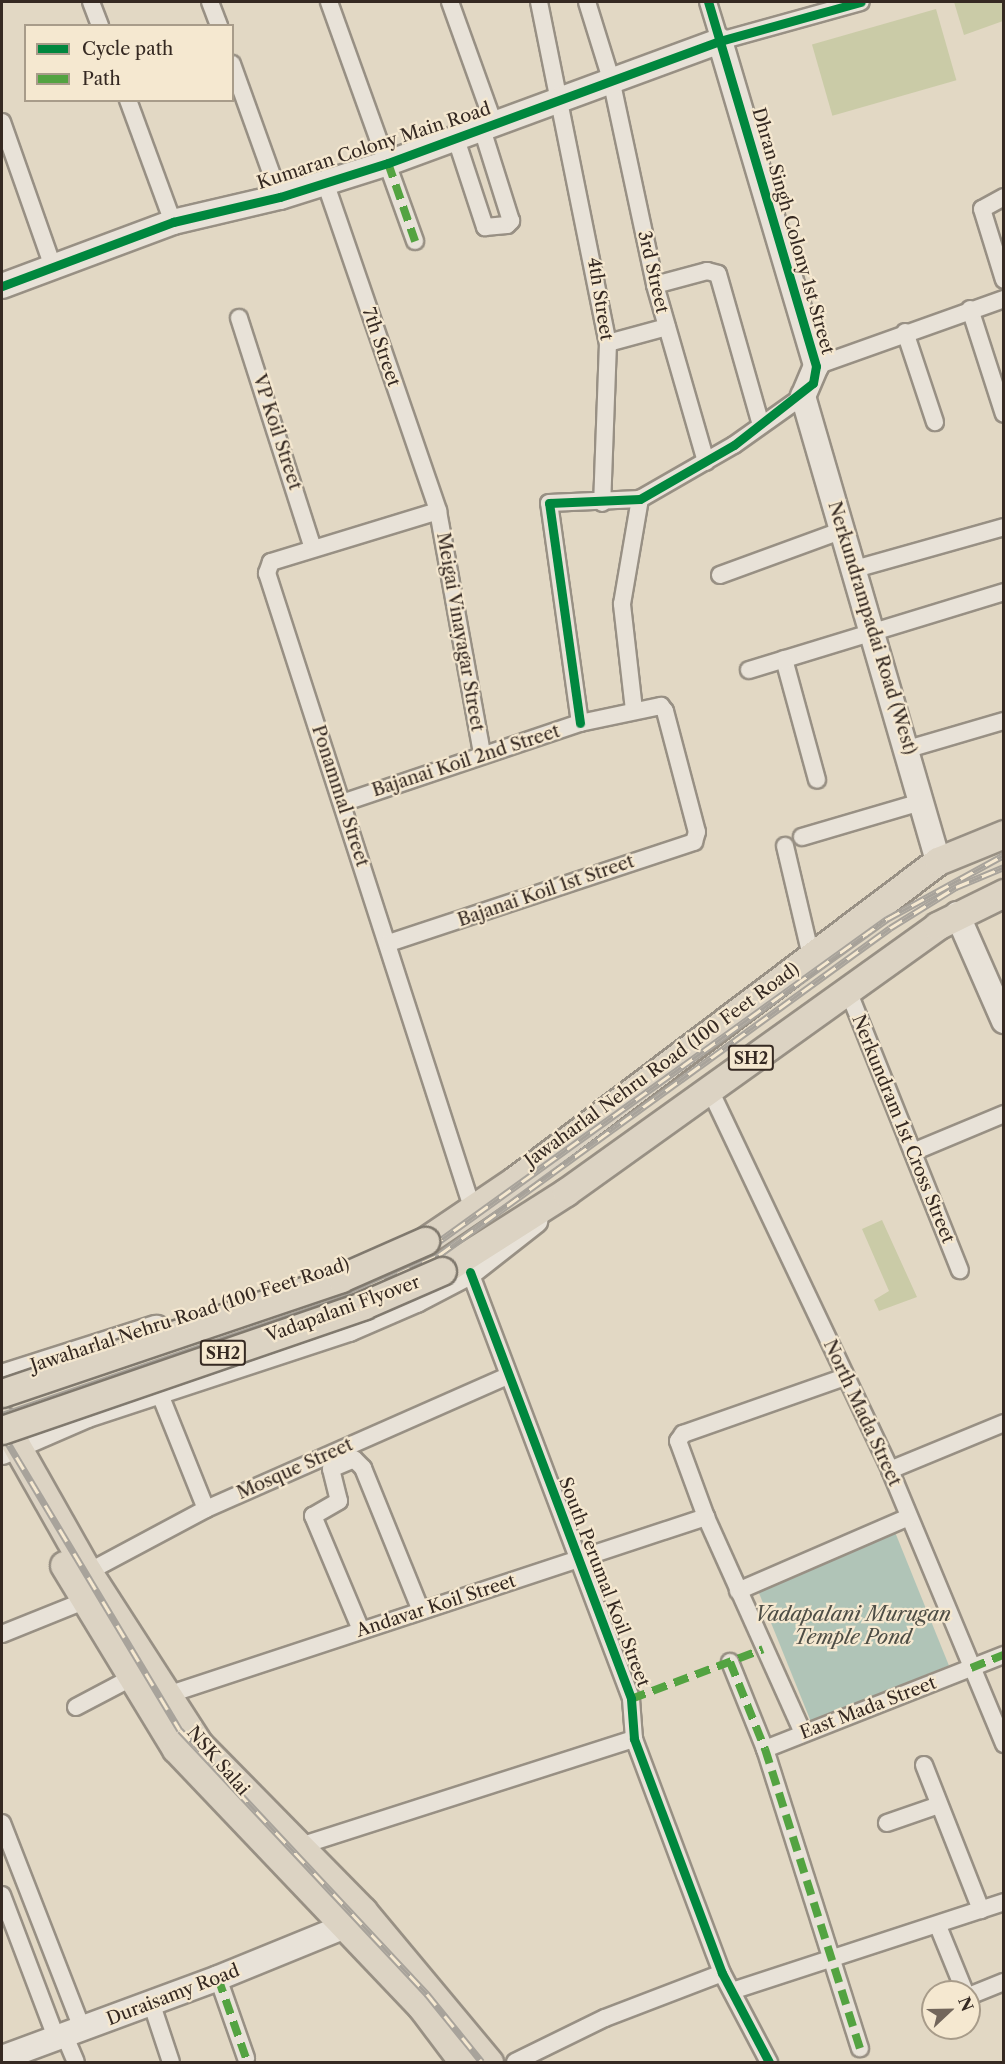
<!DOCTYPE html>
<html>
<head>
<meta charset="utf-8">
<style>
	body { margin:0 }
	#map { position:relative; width:1005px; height:2064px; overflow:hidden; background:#e2d8c4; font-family:"Libre Caslon Text",serif }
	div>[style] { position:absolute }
	.green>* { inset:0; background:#cacba7; transform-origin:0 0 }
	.water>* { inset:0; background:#b0c4b7; transform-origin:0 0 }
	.roads { filter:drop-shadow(2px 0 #989084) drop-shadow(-2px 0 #989084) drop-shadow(0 2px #989084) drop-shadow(0 -2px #989084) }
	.street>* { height:16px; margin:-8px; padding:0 8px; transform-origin:8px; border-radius:8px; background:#e8e2d8 }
	.secondary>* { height:24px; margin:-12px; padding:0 12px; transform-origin:12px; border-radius:12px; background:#e8e2d8 }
	.primary>* { height:27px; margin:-13.5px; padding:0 13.5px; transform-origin:13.5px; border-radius:13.5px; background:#dcd3c3 }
	.rail>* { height:7px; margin-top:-3.5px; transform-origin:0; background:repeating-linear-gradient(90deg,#f5e8d0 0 14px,#a8a39b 0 28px); box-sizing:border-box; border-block:2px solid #a8a39b }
	.bridges { filter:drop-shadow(2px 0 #80796e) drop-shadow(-2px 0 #80796e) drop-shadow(0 2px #80796e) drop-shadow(0 -2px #80796e) }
	.primary-bridge>* { height:27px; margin:-13.5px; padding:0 13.5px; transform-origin:13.5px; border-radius:13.5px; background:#dcd3c3 }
	.quiet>* { height:8px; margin-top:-4px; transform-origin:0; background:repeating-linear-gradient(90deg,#53a341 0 15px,transparent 0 23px) }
	.cycleway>* { height:9px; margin:-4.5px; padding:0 4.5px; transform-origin:4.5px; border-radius:4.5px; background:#00873e }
	span { translate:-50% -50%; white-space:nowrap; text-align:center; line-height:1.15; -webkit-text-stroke:4.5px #f5e8d0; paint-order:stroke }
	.shield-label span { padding:2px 4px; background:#f5e8d0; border:2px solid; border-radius:4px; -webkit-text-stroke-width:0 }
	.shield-label { font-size:16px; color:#352922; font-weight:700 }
	.street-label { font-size:18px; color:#352922 }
	.water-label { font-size:20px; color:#4e4e46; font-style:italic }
	.frame { position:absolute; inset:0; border:3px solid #352922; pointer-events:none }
	.legend { position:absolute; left:24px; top:24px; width:210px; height:78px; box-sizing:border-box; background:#f5e8d0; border:2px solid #a89c8a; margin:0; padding:8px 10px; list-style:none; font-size:18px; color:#352922 }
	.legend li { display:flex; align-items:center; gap:12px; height:30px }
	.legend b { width:30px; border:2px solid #a89c8a }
	.north { position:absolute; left:921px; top:1980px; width:60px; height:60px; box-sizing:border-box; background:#f5e8d0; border:2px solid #a89c8a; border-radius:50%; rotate:68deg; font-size:16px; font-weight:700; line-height:24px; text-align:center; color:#352922 }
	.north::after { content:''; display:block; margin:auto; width:21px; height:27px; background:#72665b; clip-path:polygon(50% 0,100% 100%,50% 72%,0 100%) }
</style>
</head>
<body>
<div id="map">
	<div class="green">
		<div style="clip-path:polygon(954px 2px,1003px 2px,1003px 21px,964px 35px)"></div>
		<div style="left:936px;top:9px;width:74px;height:129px;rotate:74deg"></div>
		<div style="clip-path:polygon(882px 1220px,917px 1297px,879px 1311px,874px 1300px,889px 1291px,862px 1229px)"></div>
	</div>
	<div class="water">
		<div style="left:895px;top:1532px;width:144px;height:149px;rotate:68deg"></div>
	</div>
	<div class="roads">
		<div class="street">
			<div style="left:91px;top:2px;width:26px;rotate:69deg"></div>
			<div style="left:210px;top:2px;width:26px;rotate:69deg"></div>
			<div style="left:329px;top:2px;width:254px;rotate:70.2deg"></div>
			<div style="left:450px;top:2px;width:130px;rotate:70.2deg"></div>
			<div style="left:539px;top:2px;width:348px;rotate:78.6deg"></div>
			<div style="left:608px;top:343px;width:160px;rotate:92.1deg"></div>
			<div style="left:587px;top:2px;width:81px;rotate:72.7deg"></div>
			<div style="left:611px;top:79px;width:211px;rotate:77.9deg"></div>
			<div style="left:655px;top:285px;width:184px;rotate:73.9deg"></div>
			<div style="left:708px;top:2px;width:41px;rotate:72.9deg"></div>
			<div style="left:720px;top:41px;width:146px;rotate:-15.5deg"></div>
			<div style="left:232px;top:64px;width:141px;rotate:70.2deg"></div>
			<div style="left:128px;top:100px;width:130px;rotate:69.8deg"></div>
			<div style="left:2px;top:122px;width:154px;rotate:70.6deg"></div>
			<div style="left:456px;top:139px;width:93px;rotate:71.8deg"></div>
			<div style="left:485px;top:227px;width:22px;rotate:-5deg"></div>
			<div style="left:507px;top:225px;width:6px;rotate:-45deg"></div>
			<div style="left:511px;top:221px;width:96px;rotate:-107.5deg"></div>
			<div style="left:325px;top:182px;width:348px;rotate:71deg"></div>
			<div style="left:438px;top:511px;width:247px;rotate:79.7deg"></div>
			<div style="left:1004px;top:197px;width:25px;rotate:151deg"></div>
			<div style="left:982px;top:209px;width:74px;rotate:72.8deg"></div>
			<div style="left:655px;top:285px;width:54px;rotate:-15.1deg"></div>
			<div style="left:707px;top:271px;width:11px;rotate:15deg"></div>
			<div style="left:718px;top:274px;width:157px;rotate:74.1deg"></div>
			<div style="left:970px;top:309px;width:110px;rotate:72.1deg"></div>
			<div style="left:239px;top:318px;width:242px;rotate:72.2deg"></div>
			<div style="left:905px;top:332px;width:95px;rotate:71.6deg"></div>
			<div style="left:608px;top:343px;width:61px;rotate:-15.2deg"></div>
			<div style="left:816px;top:366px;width:200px;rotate:-19.6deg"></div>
			<div style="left:438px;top:511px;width:175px;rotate:163deg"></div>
			<div style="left:271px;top:562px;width:12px;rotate:110deg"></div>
			<div style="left:267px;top:573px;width:657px;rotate:72.09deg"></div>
			<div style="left:855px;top:569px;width:155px;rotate:-15.7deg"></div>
			<div style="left:720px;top:575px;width:131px;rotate:-20.1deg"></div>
			<div style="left:784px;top:659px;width:125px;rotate:74.7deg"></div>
			<div style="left:749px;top:670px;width:267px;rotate:-17deg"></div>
			<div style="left:634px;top:710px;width:107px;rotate:-96.5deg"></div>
			<div style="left:622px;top:604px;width:107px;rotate:-80.3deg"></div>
			<div style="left:580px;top:723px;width:222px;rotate:-98deg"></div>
			<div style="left:549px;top:503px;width:91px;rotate:-2.5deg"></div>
			<div style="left:640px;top:499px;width:108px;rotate:-29.9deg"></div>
			<div style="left:734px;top:445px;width:85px;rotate:-35.4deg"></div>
			<div style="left:908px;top:749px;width:100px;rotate:-16.3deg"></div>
			<div style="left:342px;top:803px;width:251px;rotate:-18.6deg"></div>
			<div style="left:580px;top:723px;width:83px;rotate:-11.9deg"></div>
			<div style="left:661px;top:706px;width:6px;rotate:51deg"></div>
			<div style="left:665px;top:711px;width:125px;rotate:75.2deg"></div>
			<div style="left:697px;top:832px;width:10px;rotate:107deg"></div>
			<div style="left:694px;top:842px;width:321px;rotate:161.7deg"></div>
			<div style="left:802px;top:837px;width:127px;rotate:-16.4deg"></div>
			<div style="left:785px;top:846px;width:113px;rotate:76.7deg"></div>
			<div style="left:847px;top:988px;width:304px;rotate:68.2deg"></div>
			<div style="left:709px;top:1088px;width:423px;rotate:64.6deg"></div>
			<div style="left:890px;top:1470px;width:297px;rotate:67.4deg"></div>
			<div style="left:913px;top:1152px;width:99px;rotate:-22.7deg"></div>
			<div style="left:470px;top:1272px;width:456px;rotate:69.3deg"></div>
			<div style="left:631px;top:1699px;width:40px;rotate:85.7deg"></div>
			<div style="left:634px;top:1739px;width:250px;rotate:69.4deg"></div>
			<div style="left:722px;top:1973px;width:101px;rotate:62.2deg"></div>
			<div style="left:159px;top:1392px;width:126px;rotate:68.1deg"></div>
			<div style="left:890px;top:1470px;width:123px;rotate:-22.4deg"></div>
			<div style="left:88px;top:1572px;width:134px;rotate:-28.1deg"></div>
			<div style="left:206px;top:1509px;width:329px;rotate:-23.8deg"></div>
			<div style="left:738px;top:1591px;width:186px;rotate:-23.4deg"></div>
			<div style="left:361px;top:1630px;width:124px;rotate:-112.8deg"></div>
			<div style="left:313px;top:1516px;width:30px;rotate:-30deg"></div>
			<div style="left:339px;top:1501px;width:33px;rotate:-104deg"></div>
			<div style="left:331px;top:1469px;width:25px;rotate:-23deg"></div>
			<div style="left:354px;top:1459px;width:13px;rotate:45deg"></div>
			<div style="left:363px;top:1468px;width:154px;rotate:67.9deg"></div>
			<div style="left:2px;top:1634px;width:88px;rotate:-21.9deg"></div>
			<div style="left:730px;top:1662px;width:94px;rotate:68.1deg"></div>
			<div style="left:765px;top:1749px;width:314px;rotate:72.4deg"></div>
			<div style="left:167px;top:1695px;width:568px;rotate:-18.28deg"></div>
			<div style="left:76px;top:1707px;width:62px;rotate:-27.8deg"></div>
			<div style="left:803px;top:1733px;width:237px;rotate:-114.2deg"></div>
			<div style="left:706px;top:1517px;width:81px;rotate:-110.2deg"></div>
			<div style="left:678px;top:1441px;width:9px;rotate:-54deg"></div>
			<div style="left:683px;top:1434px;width:172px;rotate:-19.4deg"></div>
			<div style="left:765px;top:1749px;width:257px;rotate:-21.5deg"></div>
			<div style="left:924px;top:1765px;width:156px;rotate:68.5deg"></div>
			<div style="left:2px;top:1823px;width:220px;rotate:68.7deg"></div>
			<div style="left:887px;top:1823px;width:55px;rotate:-19.1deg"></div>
			<div style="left:297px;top:1847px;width:354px;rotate:-17.8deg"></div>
			<div style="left:2px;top:1895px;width:152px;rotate:69.2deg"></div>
			<div style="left:938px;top:1926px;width:71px;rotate:67.8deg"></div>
			<div style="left:218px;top:1978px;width:85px;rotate:70.7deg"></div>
			<div style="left:735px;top:1990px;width:283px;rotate:-18.1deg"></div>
			<div style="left:969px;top:1996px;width:38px;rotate:-22deg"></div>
			<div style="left:152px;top:2005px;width:60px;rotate:71.6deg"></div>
			<div style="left:64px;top:2034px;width:30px;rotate:67deg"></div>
			<div style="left:515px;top:2062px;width:100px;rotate:-26.1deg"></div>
			<div style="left:605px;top:2018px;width:125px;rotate:-21deg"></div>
		</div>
		<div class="secondary">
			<div style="left:2px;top:286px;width:183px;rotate:-20.5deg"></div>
			<div style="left:173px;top:222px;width:110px;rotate:-13.2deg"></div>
			<div style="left:280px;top:197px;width:113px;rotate:-17.5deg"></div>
			<div style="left:388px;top:163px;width:354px;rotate:-20.2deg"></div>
			<div style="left:720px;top:41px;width:339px;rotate:73.5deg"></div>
			<div style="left:816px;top:366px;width:33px;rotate:113deg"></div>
			<div style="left:803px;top:396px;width:484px;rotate:73.8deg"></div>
			<div style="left:957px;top:914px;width:117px;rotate:66.3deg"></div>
			<div style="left:2px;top:1377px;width:162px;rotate:-17.7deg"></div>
			<div style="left:2px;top:1452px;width:93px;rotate:-23.5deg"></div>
			<div style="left:87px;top:1415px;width:276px;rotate:-18.2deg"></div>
			<div style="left:349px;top:1329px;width:73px;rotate:-23.4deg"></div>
			<div style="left:416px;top:1300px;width:61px;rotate:-27.4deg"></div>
			<div style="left:470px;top:1272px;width:83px;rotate:-38.1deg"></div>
			<div style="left:2px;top:2058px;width:230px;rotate:-20.3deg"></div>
			<div style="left:218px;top:1978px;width:135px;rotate:-22.2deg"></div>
			<div style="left:343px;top:1927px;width:19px;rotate:-36deg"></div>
		</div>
		<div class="primary">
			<div style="left:425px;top:1241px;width:109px;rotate:-34.1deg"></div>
			<div style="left:515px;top:1180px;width:530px;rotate:-37.02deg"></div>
			<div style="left:938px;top:861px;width:71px;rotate:-22.2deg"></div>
			<div style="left:442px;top:1271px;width:147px;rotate:-32.5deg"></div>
			<div style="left:566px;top:1192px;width:457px;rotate:-35.6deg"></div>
			<div style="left:937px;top:926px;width:75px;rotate:-26.2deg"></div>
			<div style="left:2px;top:1420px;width:175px;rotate:60.5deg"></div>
			<div style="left:88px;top:1572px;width:205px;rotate:57.2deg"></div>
			<div style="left:199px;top:1744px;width:234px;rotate:45.5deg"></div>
			<div style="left:363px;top:1911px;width:197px;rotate:50.2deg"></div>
			<div style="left:64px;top:1565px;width:215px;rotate:58.7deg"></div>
			<div style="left:176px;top:1749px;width:354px;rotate:46.4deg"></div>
			<div style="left:420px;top:2005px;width:71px;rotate:53deg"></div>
		</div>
	</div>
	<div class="rail">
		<div style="left:2px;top:1405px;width:363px;rotate:-19.1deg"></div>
		<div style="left:345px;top:1286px;width:94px;rotate:-24.4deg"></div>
		<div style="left:431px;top:1247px;width:562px;rotate:-35.73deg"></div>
		<div style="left:887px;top:919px;width:133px;rotate:-28.7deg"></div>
		<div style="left:2px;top:1415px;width:364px;rotate:-18.9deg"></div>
		<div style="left:346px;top:1297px;width:102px;rotate:-24.3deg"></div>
		<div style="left:439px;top:1255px;width:557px;rotate:-35.94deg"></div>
		<div style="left:890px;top:928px;width:78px;rotate:-31.8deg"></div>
		<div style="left:956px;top:887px;width:52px;rotate:-22.6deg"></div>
		<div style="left:2px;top:1433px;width:346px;rotate:59.1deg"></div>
		<div style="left:180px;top:1730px;width:362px;rotate:46.9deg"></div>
		<div style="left:427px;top:1994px;width:87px;rotate:51deg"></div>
	</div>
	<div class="bridges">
		<div class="primary-bridge">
			<div style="left:2px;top:1393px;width:358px;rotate:-18.7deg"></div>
			<div style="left:341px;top:1278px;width:92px;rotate:-23.8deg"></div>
			<div style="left:2px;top:1430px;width:383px;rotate:-19deg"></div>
			<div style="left:364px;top:1305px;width:85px;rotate:-23.6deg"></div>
		</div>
	</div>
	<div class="quiet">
		<div style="left:388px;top:163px;width:83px;rotate:70.9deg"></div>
		<div style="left:730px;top:1662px;width:94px;rotate:68.1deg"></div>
		<div style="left:765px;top:1749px;width:314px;rotate:72.4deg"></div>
		<div style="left:971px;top:1668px;width:35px;rotate:-22deg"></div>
		<div style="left:631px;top:1699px;width:141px;rotate:-20.7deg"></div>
		<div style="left:218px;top:1978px;width:85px;rotate:70.7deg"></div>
	</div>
	<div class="cycleway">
		<div style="left:2px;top:286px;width:183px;rotate:-20.5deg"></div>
		<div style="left:173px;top:222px;width:110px;rotate:-13.2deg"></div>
		<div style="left:280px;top:197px;width:113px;rotate:-17.5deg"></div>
		<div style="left:388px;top:163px;width:354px;rotate:-20.2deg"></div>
		<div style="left:720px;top:41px;width:146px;rotate:-15.5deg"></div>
		<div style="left:580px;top:723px;width:222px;rotate:-98deg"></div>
		<div style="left:549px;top:503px;width:91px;rotate:-2.5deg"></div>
		<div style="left:640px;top:499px;width:108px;rotate:-29.9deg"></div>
		<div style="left:734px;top:445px;width:100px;rotate:-38.1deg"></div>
		<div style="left:813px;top:383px;width:17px;rotate:-80deg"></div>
		<div style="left:816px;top:366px;width:380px;rotate:-106.5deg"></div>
		<div style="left:470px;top:1272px;width:456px;rotate:69.3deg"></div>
		<div style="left:631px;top:1699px;width:40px;rotate:85.7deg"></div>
		<div style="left:634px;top:1739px;width:250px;rotate:69.4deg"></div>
		<div style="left:722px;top:1973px;width:101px;rotate:62.2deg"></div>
	</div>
	<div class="shield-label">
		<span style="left:751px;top:1058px">SH2</span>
		<span style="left:223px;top:1353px">SH2</span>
	</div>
	<div class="street-label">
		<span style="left:374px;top:146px;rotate:-18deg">Kumaran Colony Main Road</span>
		<span style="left:793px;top:231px;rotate:74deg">Dhran Singh Colony 1st Street</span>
		<span style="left:653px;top:272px;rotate:77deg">3rd Street</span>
		<span style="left:600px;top:299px;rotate:81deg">4th Street</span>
		<span style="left:381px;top:347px;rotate:71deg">7th Street</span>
		<span style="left:277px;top:432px;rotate:72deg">VP Koil Street</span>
		<span style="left:872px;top:628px;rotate:73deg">Nerkundrampadai Road (West)</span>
		<span style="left:460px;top:632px;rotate:80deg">Meigai Vinayagar Street</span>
		<span style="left:466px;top:761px;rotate:-18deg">Bajanai Koil 2nd Street</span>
		<span style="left:340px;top:796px;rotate:72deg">Ponammal Street</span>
		<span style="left:546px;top:891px;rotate:-19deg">Bajanai Koil 1st Street</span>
		<span style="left:662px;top:1065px;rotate:-36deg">Jawaharlal Nehru Road (100 Feet Road)</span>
		<span style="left:903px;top:1129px;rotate:68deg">Nerkundram 1st Cross Street</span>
		<span style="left:343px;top:1309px;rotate:-20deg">Vadapalani Flyover</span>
		<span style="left:190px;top:1315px;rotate:-18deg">Jawaharlal Nehru Road (100 Feet Road)</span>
		<span style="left:862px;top:1413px;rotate:65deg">North Mada Street</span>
		<span style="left:295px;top:1469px;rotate:-24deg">Mosque Street</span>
		<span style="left:604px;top:1582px;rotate:69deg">South Perumal Koil Street</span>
		<span style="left:436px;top:1606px;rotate:-18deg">Andavar Koil Street</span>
		<span style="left:868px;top:1708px;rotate:-21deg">East Mada Street</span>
		<span style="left:218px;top:1761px;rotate:49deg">NSK Salai</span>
		<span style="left:173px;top:1995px;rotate:-21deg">Duraisamy Road</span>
	</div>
	<div class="water-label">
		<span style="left:853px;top:1626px">Vadapalani Murugan<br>Temple Pond</span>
	</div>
	<div class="frame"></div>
	<ul class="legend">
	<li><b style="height:8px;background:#00873e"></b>Cycle path</li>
	<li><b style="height:8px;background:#53a341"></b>Path</li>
	</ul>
	<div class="north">N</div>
</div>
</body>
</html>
